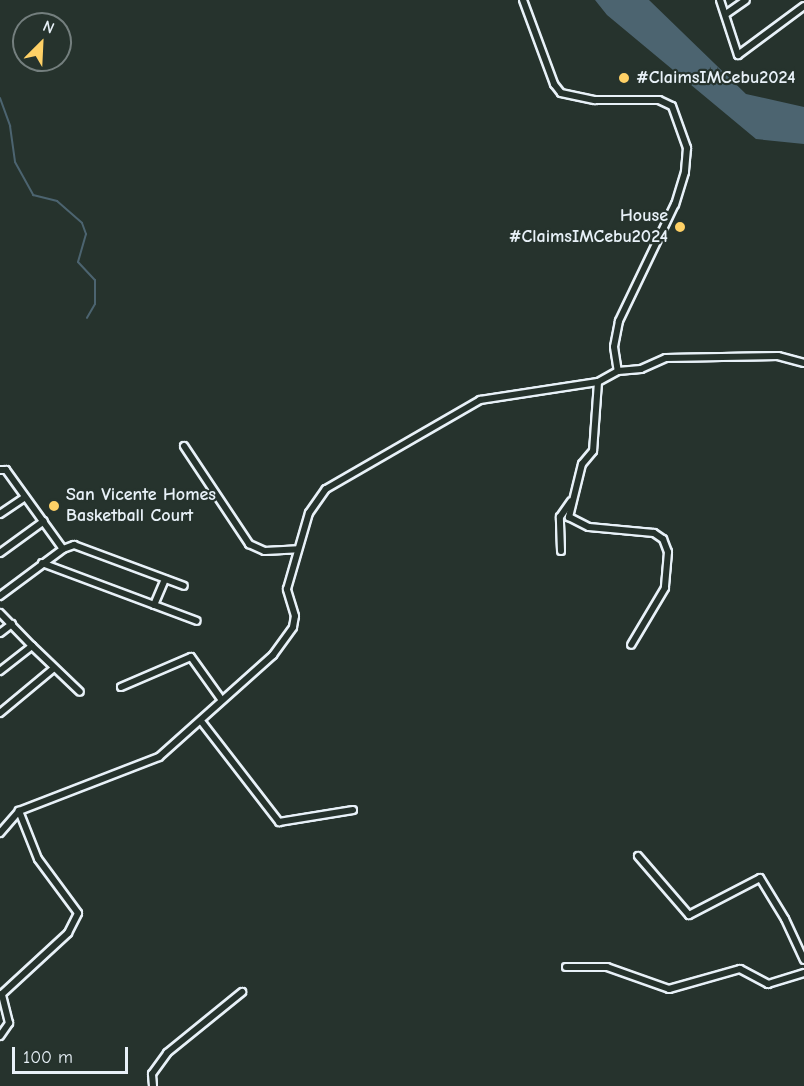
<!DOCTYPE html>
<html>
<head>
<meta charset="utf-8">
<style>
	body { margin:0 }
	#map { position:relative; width:804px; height:1086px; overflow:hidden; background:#26332d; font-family:"Comic Neue",sans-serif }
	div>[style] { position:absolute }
	.water>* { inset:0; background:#4c6470 }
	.stream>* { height:2px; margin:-1px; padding:0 1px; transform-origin:1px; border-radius:1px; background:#4c6470 }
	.roads { filter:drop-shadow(2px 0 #e8f1f8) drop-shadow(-2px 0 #e8f1f8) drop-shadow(0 2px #e8f1f8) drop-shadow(0 -2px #e8f1f8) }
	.street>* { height:6px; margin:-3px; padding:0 3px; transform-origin:3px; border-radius:3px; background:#26332d }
	.dots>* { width:16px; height:16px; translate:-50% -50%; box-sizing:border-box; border:3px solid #26332d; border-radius:50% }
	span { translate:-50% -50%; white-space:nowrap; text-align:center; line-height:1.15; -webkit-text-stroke:4.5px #26332d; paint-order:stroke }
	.poi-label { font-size:18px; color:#e8f1f8; font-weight:700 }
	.left { translate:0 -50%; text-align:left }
	.right { translate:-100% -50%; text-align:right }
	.north { position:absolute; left:12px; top:12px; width:60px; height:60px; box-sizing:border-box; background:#26332d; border:2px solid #747f7e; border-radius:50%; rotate:24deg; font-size:16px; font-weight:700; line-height:24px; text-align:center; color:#e8f1f8 }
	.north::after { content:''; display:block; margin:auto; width:21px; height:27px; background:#ffd166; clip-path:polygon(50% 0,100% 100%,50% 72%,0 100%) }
	.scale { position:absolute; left:12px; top:1047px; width:116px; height:27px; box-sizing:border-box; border:3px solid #e8f1f8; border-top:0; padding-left:8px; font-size:18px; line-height:21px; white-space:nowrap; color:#e8f1f8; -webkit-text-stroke:4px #26332d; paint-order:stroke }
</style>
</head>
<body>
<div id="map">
	<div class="water">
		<div style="clip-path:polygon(595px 0,649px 0,746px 94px,804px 107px,804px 144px,756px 139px,607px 15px)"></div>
	</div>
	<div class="stream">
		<div style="left:0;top:98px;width:30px;rotate:70deg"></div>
		<div style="left:10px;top:126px;width:36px;rotate:82deg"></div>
		<div style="left:15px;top:162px;width:38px;rotate:61deg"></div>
		<div style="left:33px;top:195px;width:25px;rotate:14deg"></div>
		<div style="left:57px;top:201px;width:33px;rotate:41deg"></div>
		<div style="left:82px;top:223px;width:12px;rotate:70deg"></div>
		<div style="left:86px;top:234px;width:29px;rotate:106deg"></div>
		<div style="left:78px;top:262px;width:25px;rotate:47deg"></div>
		<div style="left:95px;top:280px;width:24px;rotate:90deg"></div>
		<div style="left:95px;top:304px;width:16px;rotate:120deg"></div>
	</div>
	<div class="roads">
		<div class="street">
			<div style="left:523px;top:0;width:90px;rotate:69.7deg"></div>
			<div style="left:554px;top:84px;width:11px;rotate:52deg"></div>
			<div style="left:561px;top:93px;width:35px;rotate:12deg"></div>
			<div style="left:595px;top:100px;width:64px"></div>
			<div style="left:659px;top:100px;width:14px;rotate:25deg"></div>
			<div style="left:672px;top:106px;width:45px;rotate:70.3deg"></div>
			<div style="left:687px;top:148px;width:24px;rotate:95deg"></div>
			<div style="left:685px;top:172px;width:34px;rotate:107deg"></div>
			<div style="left:675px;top:204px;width:130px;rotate:115.6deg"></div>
			<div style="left:619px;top:321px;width:26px;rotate:101deg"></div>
			<div style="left:614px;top:347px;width:24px;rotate:81deg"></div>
			<div style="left:720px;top:0;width:58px;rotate:71.9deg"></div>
			<div style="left:738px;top:55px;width:82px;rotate:-36.6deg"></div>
			<div style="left:726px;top:14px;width:24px;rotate:-35deg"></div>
			<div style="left:598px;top:382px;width:69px;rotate:94.1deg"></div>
			<div style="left:593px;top:451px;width:17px;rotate:130deg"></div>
			<div style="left:582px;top:464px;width:55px;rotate:103.8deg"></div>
			<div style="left:569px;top:517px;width:22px;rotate:27deg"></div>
			<div style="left:589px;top:527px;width:65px;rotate:5.3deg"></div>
			<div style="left:654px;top:533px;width:11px;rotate:34deg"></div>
			<div style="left:663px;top:539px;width:14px;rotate:69deg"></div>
			<div style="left:668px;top:552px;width:36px;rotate:95deg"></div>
			<div style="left:665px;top:588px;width:66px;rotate:120.8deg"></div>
			<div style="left:184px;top:446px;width:118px;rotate:56.4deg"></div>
			<div style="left:249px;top:544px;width:17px;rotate:24deg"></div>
			<div style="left:265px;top:551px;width:33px;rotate:-3deg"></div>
			<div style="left:0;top:470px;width:6px"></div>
			<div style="left:6px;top:470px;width:97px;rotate:54.2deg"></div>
			<div style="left:63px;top:549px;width:79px;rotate:143.3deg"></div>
			<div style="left:0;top:514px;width:30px;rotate:-34deg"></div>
			<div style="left:63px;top:549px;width:12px;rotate:-20deg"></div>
			<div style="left:74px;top:545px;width:117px;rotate:20.4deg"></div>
			<div style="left:561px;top:551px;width:34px;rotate:-92deg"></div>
			<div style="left:560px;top:517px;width:19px;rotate:-55deg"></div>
			<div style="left:0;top:553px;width:54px;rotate:-36deg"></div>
			<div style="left:42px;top:563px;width:165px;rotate:20.5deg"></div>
			<div style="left:154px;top:605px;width:28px;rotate:-67deg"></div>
			<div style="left:0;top:613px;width:46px;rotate:45.9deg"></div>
			<div style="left:32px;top:646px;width:41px;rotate:142deg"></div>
			<div style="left:0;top:633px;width:15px;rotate:-37deg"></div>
			<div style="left:32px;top:646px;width:66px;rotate:43.8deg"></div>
			<div style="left:121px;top:687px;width:76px;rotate:-23.2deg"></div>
			<div style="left:191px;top:657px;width:52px;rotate:54.5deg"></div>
			<div style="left:0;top:713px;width:70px;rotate:-39.8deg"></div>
			<div style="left:201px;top:721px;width:128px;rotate:52.3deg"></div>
			<div style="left:279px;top:822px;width:75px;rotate:-9.2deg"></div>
			<div style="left:0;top:833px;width:29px;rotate:-49deg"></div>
			<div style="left:638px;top:856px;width:78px;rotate:49.2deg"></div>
			<div style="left:689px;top:915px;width:80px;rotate:-27.5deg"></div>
			<div style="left:760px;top:878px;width:48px;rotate:58.6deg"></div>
			<div style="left:785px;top:919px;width:45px;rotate:65.1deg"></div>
			<div style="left:566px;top:967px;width:41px"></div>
			<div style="left:607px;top:967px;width:66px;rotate:19.5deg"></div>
			<div style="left:669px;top:989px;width:74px;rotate:-15.7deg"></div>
			<div style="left:740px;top:969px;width:32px;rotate:28deg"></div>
			<div style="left:768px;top:984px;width:38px;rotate:-17deg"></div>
			<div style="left:0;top:1036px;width:16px;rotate:-55deg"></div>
			<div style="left:9px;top:1023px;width:30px;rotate:-104deg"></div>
			<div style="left:2px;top:994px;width:90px;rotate:-42.7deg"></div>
			<div style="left:68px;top:933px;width:22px;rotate:-63deg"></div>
			<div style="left:78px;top:913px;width:67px;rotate:-126.5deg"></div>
			<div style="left:38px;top:859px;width:52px;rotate:-111.6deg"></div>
			<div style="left:19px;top:811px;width:150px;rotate:-21.1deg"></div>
			<div style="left:159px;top:757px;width:153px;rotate:-41.8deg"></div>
			<div style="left:273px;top:655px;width:34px;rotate:-54deg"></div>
			<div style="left:293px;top:627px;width:11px;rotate:-80deg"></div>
			<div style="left:295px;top:616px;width:28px;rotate:-107deg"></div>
			<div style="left:287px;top:589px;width:79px;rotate:-73.9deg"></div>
			<div style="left:309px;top:513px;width:29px;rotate:-55deg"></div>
			<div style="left:326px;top:489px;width:178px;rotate:-30deg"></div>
			<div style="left:480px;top:400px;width:119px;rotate:-8.7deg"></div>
			<div style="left:598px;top:382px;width:23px;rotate:-29deg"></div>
			<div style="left:618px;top:371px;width:23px;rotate:-5deg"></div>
			<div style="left:641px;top:369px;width:27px;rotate:-24deg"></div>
			<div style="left:666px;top:358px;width:112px;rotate:-1deg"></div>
			<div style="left:778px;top:356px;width:27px;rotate:15deg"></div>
			<div style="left:153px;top:1086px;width:12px;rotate:-95deg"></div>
			<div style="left:152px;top:1074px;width:26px;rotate:-54deg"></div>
			<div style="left:167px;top:1053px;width:97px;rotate:-39.1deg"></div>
		</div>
	</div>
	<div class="dots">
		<div style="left:624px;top:78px;background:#ffd166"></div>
		<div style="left:680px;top:227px;background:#ffd166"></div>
		<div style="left:54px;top:506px;background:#ffd166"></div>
	</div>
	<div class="poi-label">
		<span class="left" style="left:636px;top:78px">#ClaimsIMCebu2024</span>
		<span class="right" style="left:668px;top:227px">House<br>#ClaimsIMCebu2024</span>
		<span class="left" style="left:66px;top:506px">San Vicente Homes<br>Basketball Court</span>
	</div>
	<div class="north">N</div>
	<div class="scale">100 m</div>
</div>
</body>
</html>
